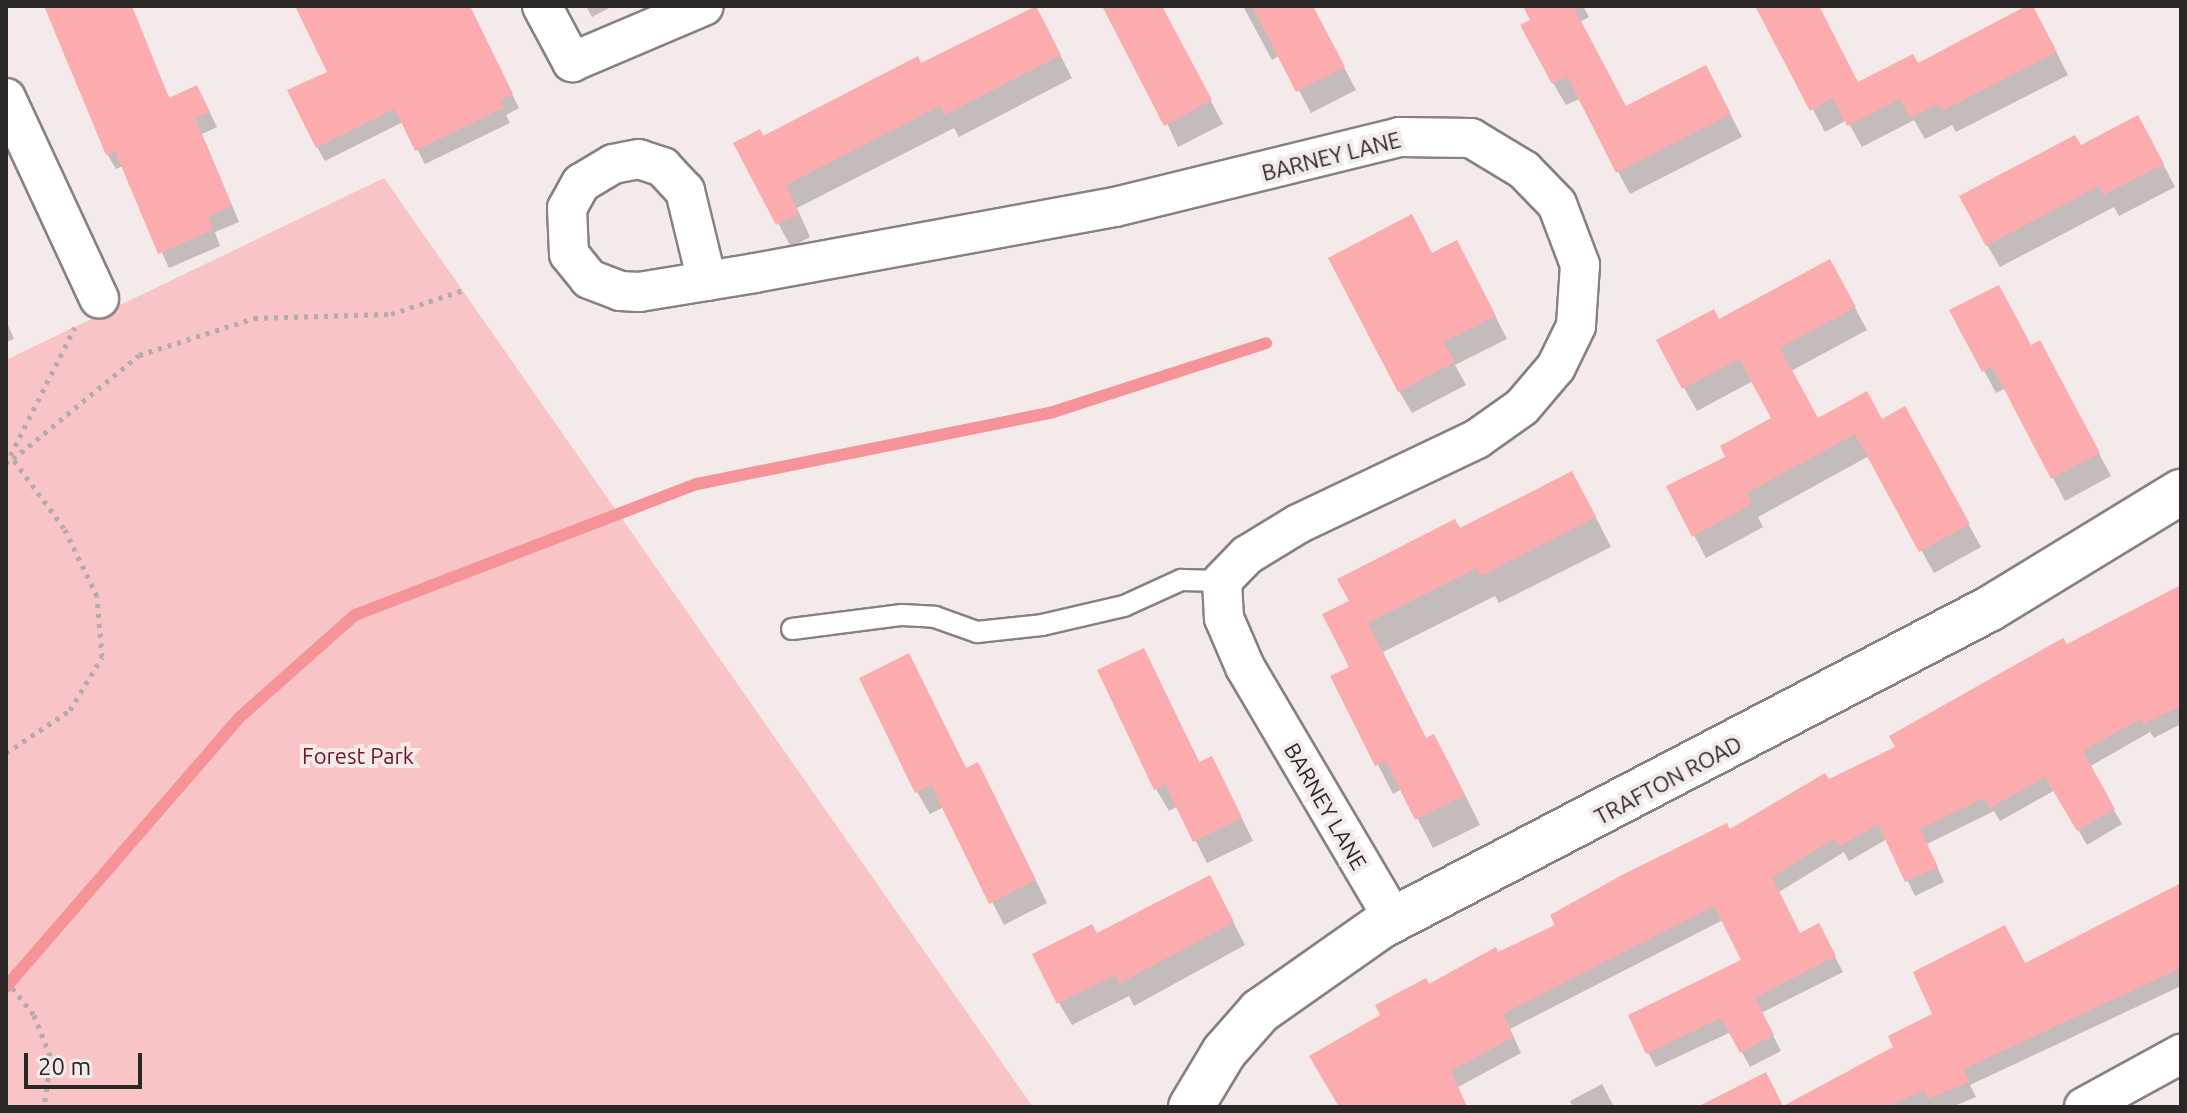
<!DOCTYPE html>
<html>
<head>
<meta charset="utf-8">
<style>
	body { margin:0 }
	#map { position:relative; width:2187px; height:1113px; overflow:hidden; background:#f5eaea; font-family:Ubuntu,sans-serif }
	div>[style] { position:absolute }
	.green>* { inset:0; background:#f9c4c5 }
	.shadow>* { inset:0; background:#0003 }
	.stream>* { height:12px; margin:-6px; padding:0 6px; transform-origin:6px; border-radius:6px; background:#f69398 }
	.building>* { inset:0; background:#fcabae }
	.path>* { height:5px; margin-top:-2.5px; transform-origin:0; background:repeating-linear-gradient(90deg,#b4abab 0 4px,transparent 0 10px) }
	.roads { filter:drop-shadow(2px 0 #898080) drop-shadow(-2px 0 #898080) drop-shadow(0 2px #898080) drop-shadow(0 -2px #898080) }
	.service>* { height:20px; margin:-10px; padding:0 10px; transform-origin:10px; border-radius:10px; background:#fff }
	.minor>* { height:38px; margin:-19px; padding:0 19px; transform-origin:19px; border-radius:19px; background:#fff }
	.tertiary>* { height:44px; margin:-22px; padding:0 22px; transform-origin:22px; border-radius:22px; background:#fff }
	span { translate:-50% -50%; white-space:nowrap; text-align:center; line-height:1.15; -webkit-text-stroke:8px #f5eaea; paint-order:stroke }
	.street-label { font-size:22px; color:#2b2727 }
	.park-label { font-size:22px; color:#6d1625 }
	.frame { position:absolute; inset:0; border:8px solid #2b2727; pointer-events:none }
	.scale { position:absolute; left:24px; top:1053px; width:118px; height:36px; box-sizing:border-box; border:4px solid #2b2727; border-top:0; padding-left:10px; font-size:24px; line-height:28px; white-space:nowrap; color:#2b2727; -webkit-text-stroke:6px #f5eaea; paint-order:stroke }
</style>
</head>
<body>
<div id="map">
	<div class="green">
		<div style="clip-path:polygon(384px 178px,1033px 1107px,6px 1107px,6px 360px)"></div>
	</div>
	<div class="shadow">
		<div style="clip-path:polygon(46px 6px,131px 6px,170px 100px,205px 103px,217px 127px,202px 134px,239px 222px,215px 232px,220px 246px,169px 268px,123px 166px,116px 169px,107px 154px)"></div>
		<div style="clip-path:polygon(298px 6px,468px 6px,519px 108px,506px 115px,510px 123px,425px 164px,403px 122px,325px 161px,317px 147px,330px 73px)"></div>
		<div style="clip-path:polygon(586px 6px,613px 6px,592px 17px)"></div>
		<div style="clip-path:polygon(1113px 6px,1161px 6px,1223px 124px,1178px 147px)"></div>
		<div style="clip-path:polygon(1243px 6px,1302px 6px,1327px 35px,1356px 90px,1311px 113px,1280px 55px,1272px 60px)"></div>
		<div style="clip-path:polygon(1525px 6px,1583px 6px,1589px 17px,1580px 22px,1626px 108px,1718px 90px,1742px 137px,1630px 194px,1579px 99px,1566px 105px,1553px 83px)"></div>
		<div style="clip-path:polygon(1758px 6px,1818px 6px,1858px 84px,2044px 28px,2068px 75px,1956px 132px,1952px 125px,1925px 139px,1914px 120px,1862px 147px,1847px 120px,1825px 132px)"></div>
		<div style="clip-path:polygon(1047px 29px,1072px 78px,959px 137px,954px 128px,797px 208px,810px 237px,791px 247px,735px 143px,763px 138px,921px 65px)"></div>
		<div style="clip-path:polygon(2150px 139px,2175px 187px,2119px 216px,2114px 207px,2000px 267px,1987px 245px,2080px 147px)"></div>
		<div style="clip-path:polygon(1433px 255px,1469px 265px,1507px 339px,1455px 365px,1466px 385px,1412px 413px,1399px 391px)"></div>
		<div style="clip-path:polygon(1842px 284px,1867px 330px,1791px 371px,1818px 420px,1882px 421px,1917px 431px,1981px 547px,1934px 573px,1869px 456px,1758px 517px,1763px 527px,1706px 558px,1669px 487px,1727px 458px,1774px 419px,1753px 381px,1697px 411px,1658px 341px)"></div>
		<div style="clip-path:polygon(1952px 311px,2031px 347px,2052px 365px,2111px 476px,2065px 501px,2006px 388px,1996px 393px)"></div>
		<div style="clip-path:polygon(6px 320px,14px 339px,6px 342px)"></div>
		<div style="clip-path:polygon(1588px 502px,1611px 547px,1499px 603px,1495px 596px,1383px 652px,1427px 740px,1450px 765px,1480px 825px,1433px 848px,1402px 789px,1393px 794px,1333px 677px,1352px 668px,1351px 602px,1460px 530px)"></div>
		<div style="clip-path:polygon(2181px 586px,2181px 724px,2154px 738px,2150px 732px,2089px 767px,2122px 824px,2087px 845px,2055px 790px,2000px 821px,1994px 811px,1927px 844px,1944px 882px,1915px 896px,1887px 839px,1849px 861px,1844px 852px,1779px 892px,1800px 935px,1826px 940px,1843px 972px,1761px 1013px,1781px 1051px,1750px 1067px,1731px 1032px,1656px 1067px,1648px 1053px,1743px 961px,1723px 920px,1510px 1029px,1521px 1053px,1458px 1087px,1467px 1107px,1341px 1107px,1429px 987px,1558px 926px,1898px 748px,2066px 646px)"></div>
		<div style="clip-path:polygon(1143px 650px,1200px 763px,1224px 781px,1253px 841px,1207px 863px,1178px 806px,1169px 811px,1156px 789px)"></div>
		<div style="clip-path:polygon(909px 656px,967px 770px,990px 787px,1047px 903px,1004px 925px,944px 807px,930px 814px,917px 792px)"></div>
		<div style="clip-path:polygon(2181px 892px,2181px 986px,1970px 1085px,1976px 1097px,1952px 1107px,1785px 1107px,1896px 1048px,2025px 966px)"></div>
		<div style="clip-path:polygon(1222px 900px,1245px 945px,1134px 1006px,1129px 996px,1072px 1025px,1059px 1003px,1096px 936px)"></div>
		<div style="clip-path:polygon(1602px 1084px,1614px 1107px,1573px 1107px,1570px 1101px)"></div>
	</div>
	<div class="stream">
		<div style="left:6px;top:987px;width:357px;rotate:-49.1deg"></div>
		<div style="left:240px;top:717px;width:154px;rotate:-41.6deg"></div>
		<div style="left:355px;top:615px;width:366px;rotate:-21deg"></div>
		<div style="left:697px;top:484px;width:363px;rotate:-11.4deg"></div>
		<div style="left:1053px;top:412px;width:224px;rotate:-17.9deg"></div>
	</div>
	<div class="building">
		<div style="clip-path:polygon(44px 6px,132px 6px,169px 98px,197px 85px,210px 112px,195px 118px,232px 206px,208px 217px,213px 230px,158px 254px,115px 151px,106px 155px)"></div>
		<div style="clip-path:polygon(295px 6px,470px 6px,513px 94px,500px 100px,503px 108px,415px 151px,395px 109px,316px 148px,287px 90px,327px 72px)"></div>
		<div style="clip-path:polygon(1036px 6px,1061px 55px,945px 115px,940px 106px,786px 185px,799px 214px,776px 225px,733px 143px,760px 129px,763px 136px,918px 56px,921px 63px)"></div>
		<div style="clip-path:polygon(1102px 6px,1162px 6px,1212px 100px,1164px 126px)"></div>
		<div style="clip-path:polygon(1252px 6px,1313px 6px,1345px 67px,1296px 92px)"></div>
		<div style="clip-path:polygon(1523px 6px,1573px 6px,1626px 106px,1706px 65px,1731px 114px,1616px 173px,1567px 76px,1552px 84px,1520px 25px,1530px 20px)"></div>
		<div style="clip-path:polygon(1755px 6px,1819px 6px,1858px 82px,1913px 54px,1918px 63px,2026px 6px,2033px 6px,2057px 52px,1942px 111px,1938px 104px,1910px 118px,1900px 99px,1847px 126px,1833px 98px,1810px 111px)"></div>
		<div style="clip-path:polygon(2138px 115px,2164px 164px,2104px 195px,2099px 186px,1986px 246px,1959px 196px,2075px 135px,2081px 145px)"></div>
		<div style="clip-path:polygon(1412px 214px,1432px 253px,1457px 240px,1496px 316px,1444px 342px,1455px 362px,1398px 392px,1328px 258px)"></div>
		<div style="clip-path:polygon(1830px 259px,1856px 307px,1780px 348px,1818px 418px,1867px 391px,1882px 419px,1905px 406px,1970px 524px,1919px 552px,1855px 434px,1747px 493px,1752px 504px,1692px 537px,1666px 486px,1725px 457px,1720px 446px,1771px 418px,1739px 359px,1682px 389px,1656px 340px,1714px 309px,1719px 319px)"></div>
		<div style="clip-path:polygon(1999px 285px,2031px 345px,2040px 340px,2100px 453px,2051px 479px,1992px 366px,1982px 372px,1949px 310px)"></div>
		<div style="clip-path:polygon(1572px 471px,1596px 517px,1481px 576px,1477px 568px,1368px 623px,1426px 738px,1434px 734px,1465px 795px,1415px 820px,1386px 761px,1375px 766px,1330px 676px,1349px 667px,1322px 614px,1349px 601px,1337px 579px,1455px 519px,1460px 528px)"></div>
		<div style="clip-path:polygon(2181px 585px,2181px 706px,2143px 724px,2141px 719px,2083px 751px,2115px 809px,2077px 831px,2045px 777px,1990px 808px,1984px 798px,1920px 829px,1938px 867px,1905px 882px,1878px 824px,1839px 847px,1834px 839px,1772px 877px,1800px 933px,1819px 923px,1836px 956px,1755px 998px,1774px 1035px,1740px 1053px,1721px 1018px,1646px 1054px,1628px 1015px,1741px 960px,1714px 906px,1503px 1014px,1514px 1037px,1451px 1071px,1467px 1107px,1339px 1107px,1309px 1056px,1380px 1015px,1375px 1005px,1426px 978px,1429px 984px,1496px 947px,1498px 952px,1555px 925px,1550px 915px,1622px 875px,1727px 823px,1730px 829px,1825px 773px,1829px 779px,1895px 747px,1889px 736px,2063px 638px,2067px 644px)"></div>
		<div style="clip-path:polygon(1144px 648px,1199px 762px,1212px 756px,1242px 818px,1193px 842px,1165px 784px,1154px 790px,1097px 670px)"></div>
		<div style="clip-path:polygon(909px 653px,966px 768px,978px 762px,1036px 880px,989px 904px,931px 785px,915px 793px,859px 678px)"></div>
		<div style="clip-path:polygon(1210px 875px,1234px 922px,1119px 984px,1115px 975px,1057px 1004px,1032px 954px,1092px 924px,1097px 933px)"></div>
		<div style="clip-path:polygon(2181px 883px,2181px 968px,1964px 1069px,1969px 1082px,1928px 1099px,1924px 1090px,1887px 1107px,1697px 1107px,1766px 1072px,1783px 1106px,1893px 1047px,1888px 1036px,1932px 1014px,1913px 972px,2005px 925px,2025px 963px)"></div>
	</div>
	<div class="path">
		<div style="left:6px;top:464px;width:153px;rotate:-63.3deg"></div>
		<div style="left:6px;top:753px;width:77px;rotate:-33.9deg"></div>
		<div style="left:70px;top:710px;width:62px;rotate:-58.9deg"></div>
		<div style="left:102px;top:657px;width:61px;rotate:-94.7deg"></div>
		<div style="left:97px;top:596px;width:76px;rotate:-115.9deg"></div>
		<div style="left:64px;top:528px;width:86px;rotate:-126.5deg"></div>
		<div style="left:13px;top:459px;width:163px;rotate:-39.5deg"></div>
		<div style="left:139px;top:355px;width:121px;rotate:-17.8deg"></div>
		<div style="left:254px;top:318px;width:137px;rotate:-1.7deg"></div>
		<div style="left:391px;top:314px;width:76px;rotate:-18.4deg"></div>
		<div style="left:6px;top:980px;width:45px;rotate:51.3deg"></div>
		<div style="left:34px;top:1015px;width:46px;rotate:68.4deg"></div>
		<div style="left:51px;top:1058px;width:49px;rotate:98.1deg"></div>
	</div>
	<div class="roads">
		<div class="service">
			<div style="left:792px;top:629px;width:111px;rotate:-7.3deg"></div>
			<div style="left:902px;top:615px;width:33px;rotate:3deg"></div>
			<div style="left:935px;top:617px;width:45px;rotate:19.7deg"></div>
			<div style="left:977px;top:632px;width:65px;rotate:-6.1deg"></div>
			<div style="left:1042px;top:625px;width:84px;rotate:-13deg"></div>
			<div style="left:1124px;top:606px;width:63px;rotate:-24.5deg"></div>
			<div style="left:1181px;top:580px;width:41px;rotate:1.4deg"></div>
		</div>
		<div class="minor">
			<div style="left:542px;top:6px;width:64px;rotate:61.8deg"></div>
			<div style="left:572px;top:62px;width:143px;rotate:-23deg"></div>
			<div style="left:6px;top:98px;width:221px;rotate:65.1deg"></div>
			<div style="left:707px;top:281px;width:93px;rotate:-103.7deg"></div>
			<div style="left:685px;top:191px;width:33px;rotate:-133deg"></div>
			<div style="left:663px;top:167px;width:25px;rotate:-162deg"></div>
			<div style="left:639px;top:159px;width:26px;rotate:169deg"></div>
			<div style="left:613px;top:164px;width:37px;rotate:149deg"></div>
			<div style="left:581px;top:183px;width:29px;rotate:119deg"></div>
			<div style="left:567px;top:208px;width:46px;rotate:87.5deg"></div>
			<div style="left:569px;top:254px;width:32px;rotate:51deg"></div>
			<div style="left:589px;top:279px;width:33px;rotate:21deg"></div>
			<div style="left:620px;top:291px;width:19px;rotate:3deg"></div>
			<div style="left:639px;top:292px;width:118px;rotate:-9.3deg"></div>
			<div style="left:755px;top:273px;width:366px;rotate:-10.4deg"></div>
			<div style="left:1115px;top:207px;width:293px;rotate:-13.8deg"></div>
			<div style="left:1400px;top:137px;width:71px;rotate:0.8deg"></div>
			<div style="left:1471px;top:138px;width:62px;rotate:31.1deg"></div>
			<div style="left:1524px;top:170px;width:47px;rotate:45.9deg"></div>
			<div style="left:1557px;top:204px;width:65px;rotate:69.3deg"></div>
			<div style="left:1580px;top:265px;width:61px;rotate:93.8deg"></div>
			<div style="left:1576px;top:326px;width:46px;rotate:116deg"></div>
			<div style="left:1556px;top:367px;width:52px;rotate:130.4deg"></div>
			<div style="left:1522px;top:407px;width:55px;rotate:144.6deg"></div>
			<div style="left:1477px;top:439px;width:198px;rotate:154.6deg"></div>
			<div style="left:1298px;top:524px;width:60px;rotate:148.7deg"></div>
			<div style="left:1247px;top:555px;width:36px;rotate:134deg"></div>
			<div style="left:1222px;top:581px;width:37px;rotate:87deg"></div>
			<div style="left:1224px;top:618px;width:53px;rotate:66.8deg"></div>
			<div style="left:1245px;top:667px;width:294px;rotate:59.5deg"></div>
			<div style="left:2084px;top:1107px;width:111px;rotate:-28.7deg"></div>
		</div>
		<div class="tertiary">
			<div style="left:1191px;top:1107px;width:64px;rotate:-59deg"></div>
			<div style="left:1224px;top:1052px;width:55px;rotate:-48.7deg"></div>
			<div style="left:1260px;top:1011px;width:148px;rotate:-35.1deg"></div>
			<div style="left:1381px;top:926px;width:686px;rotate:-27.54deg"></div>
			<div style="left:1989px;top:609px;width:225px;rotate:-31.4deg"></div>
		</div>
	</div>
	<div class="street-label">
		<span style="left:1331px;top:156px;rotate:-14deg">BARNEY LANE</span>
		<span style="left:1668px;top:780px;rotate:-28deg">TRAFTON ROAD</span>
		<span style="left:1326px;top:806px;rotate:60deg">BARNEY LANE</span>
	</div>
	<div class="park-label">
		<span style="left:358px;top:756px">Forest Park</span>
	</div>
	<div class="frame"></div>
	<div class="scale">20 m</div>
</div>
</body>
</html>
